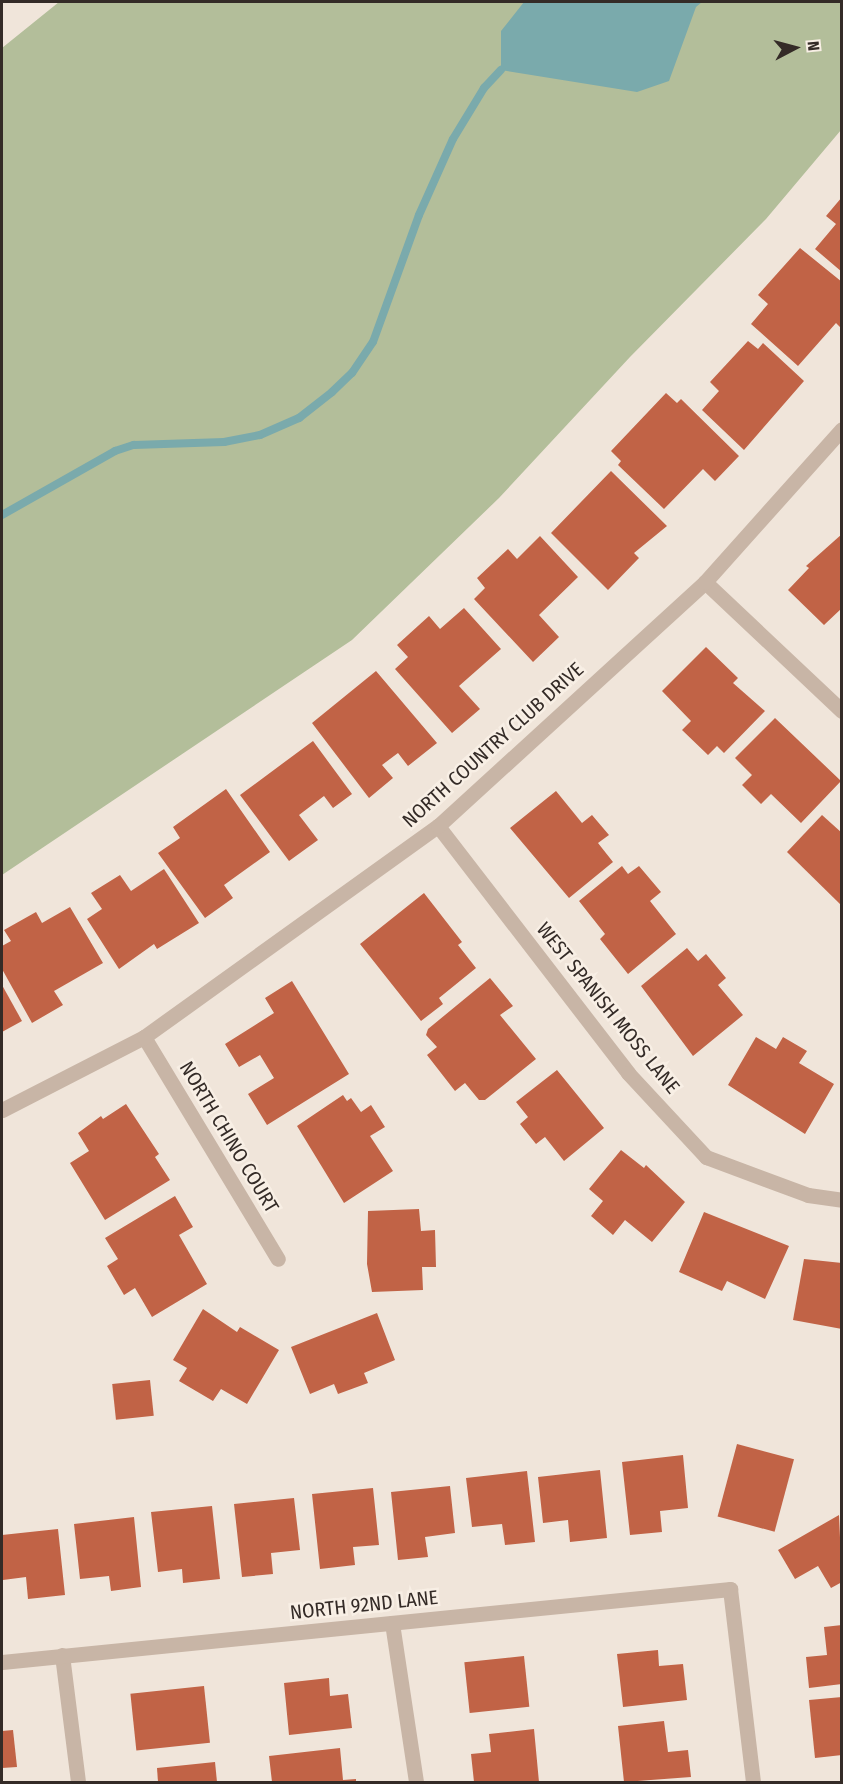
<!DOCTYPE html>
<html>
<head>
<meta charset="utf-8">
<style>
	body { margin:0 }
	#map { position:relative; width:843px; height:1784px; overflow:hidden; background:#f0e5da; font-family:"Fira Sans Condensed",sans-serif }
	div>[style] { position:absolute }
	.green>* { inset:0; background:#b3be9a }
	.water>* { inset:0; background:#7aaaac }
	.stream>* { height:8px; margin:-4px; padding:0 4px; transform-origin:4px; border-radius:4px; background:#7aaaac }
	.building>* { inset:0; background:#c16346; transform-origin:0 0 }
	.minor>* { height:15px; margin:-7.5px; padding:0 7.5px; transform-origin:7.5px; border-radius:7.5px; background:#c8b5a6 }
	span { translate:-50% -50%; white-space:nowrap; text-align:center; line-height:1.15; -webkit-text-stroke:5px #f8efe5; paint-order:stroke }
	.street-label { font-size:20px; color:#342b27 }
	.frame { position:absolute; inset:0; border:3px solid #342b27; pointer-events:none }
	.north { position:absolute; left:765px; top:18px; width:60px; height:60px; -webkit-text-stroke:4px #f8efe5; paint-order:stroke; rotate:84deg; font-size:16px; font-weight:700; line-height:24px; text-align:center; color:#342b27 }
	.north::after { content:''; display:block; margin:auto; width:21px; height:27px; background:#342b27; clip-path:polygon(50% 0,100% 100%,50% 72%,0 100%) }
</style>
</head>
<body>
<div id="map">
	<div class="green">
		<div style="clip-path:polygon(59px 2px,841px 2px,841px 130px,766px 219px,630px 357px,499px 498px,352px 640px,2px 875px,2px 48px)"></div>
	</div>
	<div class="water">
		<div style="clip-path:polygon(524px 2px,702px 2px,696px 7px,669px 81px,637px 92px,501px 70px,501px 31px)"></div>
	</div>
	<div class="stream">
		<div style="left:2px;top:515px;width:130px;rotate:-29.5deg"></div>
		<div style="left:115px;top:451px;width:20px;rotate:-18deg"></div>
		<div style="left:134px;top:445px;width:90px;rotate:-1.9deg"></div>
		<div style="left:224px;top:442px;width:37px;rotate:-11deg"></div>
		<div style="left:260px;top:435px;width:43px;rotate:-23.6deg"></div>
		<div style="left:299px;top:418px;width:42px;rotate:-38.2deg"></div>
		<div style="left:332px;top:392px;width:28px;rotate:-44deg"></div>
		<div style="left:352px;top:373px;width:37px;rotate:-56deg"></div>
		<div style="left:373px;top:342px;width:135px;rotate:-70.1deg"></div>
		<div style="left:419px;top:215px;width:83px;rotate:-65.9deg"></div>
		<div style="left:453px;top:139px;width:60px;rotate:-58.7deg"></div>
		<div style="left:484px;top:88px;width:25px;rotate:-47deg"></div>
	</div>
	<div class="building">
		<div style="clip-path:polygon(842px 197px,842px 272px,815px 249px,836px 224px,826px 216px)"></div>
		<div style="clip-path:polygon(800px 248px,842px 282px,842px 329px,836px 323px,798px 366px,751px 324px,768px 304px,758px 295px)"></div>
		<div style="clip-path:polygon(748px 341px,758px 349px,763px 343px,804px 381px,744px 450px,702px 410px,719px 391px,710px 382px)"></div>
		<div style="clip-path:polygon(666px 393px,677px 403px,681px 399px,739px 456px,715px 481px,703px 469px,664px 509px,618px 465px,621px 461px,611px 451px)"></div>
		<div style="clip-path:polygon(611px 471px,667px 526px,634px 553px,639px 558px,608px 590px,551px 533px)"></div>
		<div style="clip-path:polygon(842px 534px,842px 608px,824px 625px,788px 590px,809px 568px,806px 566px)"></div>
		<div style="clip-path:polygon(540px 536px,578px 577px,539px 615px,559px 637px,533px 662px,474px 599px,485px 588px,477px 578px,508px 549px,517px 559px)"></div>
		<div style="clip-path:polygon(464px 608px,501px 649px,459px 686px,480px 709px,452px 733px,395px 669px,408px 657px,397px 645px,429px 616px,440px 629px)"></div>
		<div style="clip-path:polygon(706px 647px,738px 678px,733px 683px,765px 711px,724px 753px,717px 746px,708px 755px,682px 730px,691px 721px,662px 691px)"></div>
		<div style="clip-path:polygon(376px 671px,437px 743px,408px 766px,398px 753px,382px 765px,393px 778px,369px 798px,312px 723px)"></div>
		<div style="clip-path:polygon(775px 718px,841px 781px,801px 823px,771px 794px,761px 804px,742px 785px,752px 775px,735px 758px)"></div>
		<div style="clip-path:polygon(313px 741px,352px 794px,333px 808px,324px 796px,299px 815px,318px 840px,289px 861px,240px 795px)"></div>
		<div style="clip-path:polygon(226px 789px,270px 852px,224px 885px,233px 898px,205px 918px,158px 853px,180px 838px,173px 827px)"></div>
		<div style="clip-path:polygon(556px 791px,582px 823px,592px 815px,609px 835px,598px 843px,613px 862px,569px 898px,510px 828px)"></div>
		<div style="clip-path:polygon(822px 815px,842px 833px,842px 906px,787px 852px)"></div>
		<div style="clip-path:polygon(622px 866px,628px 874px,639px 866px,661px 892px,650px 901px,676px 934px,628px 974px,600px 939px,605px 934px,579px 901px)"></div>
		<div style="clip-path:polygon(164px 869px,199px 923px,157px 949px,154px 944px,119px 969px,87px 919px,102px 909px,91px 893px,120px 875px,131px 891px)"></div>
		<div style="clip-path:polygon(424px 893px,462px 942px,458px 945px,476px 968px,439px 998px,443px 1004px,421px 1021px,360px 944px)"></div>
		<div style="clip-path:polygon(70px 907px,103px 963px,54px 991px,63px 1005px,32px 1023px,2px 969px,2px 946px,11px 941px,4px 930px,36px 912px,42px 923px)"></div>
		<div style="clip-path:polygon(687px 948px,698px 961px,706px 954px,726px 978px,718px 985px,743px 1015px,693px 1056px,641px 986px)"></div>
		<div style="clip-path:polygon(490px 978px,513px 1006px,500px 1015px,536px 1059px,485px 1100px,479px 1100px,465px 1083px,455px 1091px,427px 1055px,437px 1047px,426px 1035px,428px 1029px)"></div>
		<div style="clip-path:polygon(292px 981px,349px 1074px,267px 1125px,248px 1094px,274px 1078px,260px 1055px,239px 1067px,225px 1044px,274px 1013px,265px 998px)"></div>
		<div style="clip-path:polygon(2px 985px,22px 1021px,2px 1032px)"></div>
		<div style="clip-path:polygon(756px 1037px,776px 1049px,783px 1037px,807px 1051px,799px 1063px,834px 1084px,805px 1134px,728px 1085px)"></div>
		<div style="clip-path:polygon(557px 1070px,604px 1128px,564px 1161px,545px 1137px,536px 1144px,520px 1124px,528px 1117px,516px 1102px)"></div>
		<div style="clip-path:polygon(343px 1095px,347px 1101px,351px 1098px,361px 1112px,371px 1105px,385px 1127px,370px 1136px,393px 1171px,344px 1203px,297px 1126px)"></div>
		<div style="clip-path:polygon(126px 1104px,159px 1154px,155px 1157px,170px 1180px,105px 1220px,70px 1163px,89px 1151px,78px 1133px,101px 1116px,103px 1119px)"></div>
		<div style="clip-path:polygon(621px 1150px,644px 1168px,646px 1165px,685px 1202px,652px 1242px,625px 1220px,613px 1235px,591px 1216px,603px 1201px,589px 1189px)"></div>
		<div style="clip-path:polygon(175px 1196px,193px 1227px,179px 1235px,207px 1284px,152px 1317px,135px 1288px,124px 1295px,107px 1266px,118px 1259px,105px 1238px)"></div>
		<div style="clip-path:polygon(419px 1209px,421px 1231px,435px 1230px,436px 1267px,422px 1267px,423px 1290px,372px 1292px,367px 1264px,368px 1211px)"></div>
		<div style="clip-path:polygon(704px 1212px,789px 1246px,765px 1299px,727px 1281px,722px 1291px,679px 1272px)"></div>
		<div style="clip-path:polygon(804px 1259px,842px 1263px,842px 1329px,793px 1320px)"></div>
		<div style="clip-path:polygon(203px 1309px,237px 1332px,240px 1327px,279px 1350px,247px 1404px,221px 1389px,213px 1401px,179px 1381px,187px 1368px,173px 1360px)"></div>
		<div style="clip-path:polygon(377px 1313px,395px 1360px,364px 1373px,368px 1383px,338px 1394px,334px 1384px,310px 1394px,291px 1347px)"></div>
		<div style="left:150px;top:1380px;width:36px;height:38px;rotate:84deg"></div>
		<div style="left:737px;top:1444px;width:59px;height:75px;rotate:15deg"></div>
		<div style="clip-path:polygon(683px 1455px,688px 1508px,660px 1511px,662px 1532px,630px 1535px,622px 1462px)"></div>
		<div style="clip-path:polygon(600px 1470px,607px 1538px,570px 1542px,568px 1520px,543px 1523px,538px 1477px)"></div>
		<div style="clip-path:polygon(527px 1471px,535px 1542px,505px 1545px,502px 1524px,472px 1527px,466px 1478px)"></div>
		<div style="clip-path:polygon(450px 1486px,455px 1533px,425px 1537px,428px 1557px,398px 1560px,391px 1492px)"></div>
		<div style="clip-path:polygon(373px 1488px,379px 1545px,353px 1547px,355px 1565px,320px 1569px,312px 1494px)"></div>
		<div style="clip-path:polygon(294px 1498px,300px 1550px,271px 1553px,273px 1574px,242px 1577px,234px 1504px)"></div>
		<div style="clip-path:polygon(212px 1506px,220px 1579px,183px 1583px,182px 1569px,158px 1572px,151px 1512px)"></div>
		<div style="clip-path:polygon(839px 1515px,842px 1582px,831px 1588px,818px 1566px,795px 1579px,778px 1550px)"></div>
		<div style="clip-path:polygon(134px 1517px,141px 1587px,111px 1591px,109px 1576px,80px 1579px,74px 1524px)"></div>
		<div style="clip-path:polygon(58px 1529px,65px 1595px,28px 1599px,26px 1577px,3px 1580px,2px 1535px)"></div>
		<div style="clip-path:polygon(842px 1625px,842px 1684px,809px 1688px,806px 1657px,827px 1655px,824px 1627px)"></div>
		<div style="clip-path:polygon(658px 1650px,659px 1666px,683px 1664px,687px 1700px,623px 1707px,617px 1654px)"></div>
		<div style="left:524px;top:1656px;width:51px;height:60px;rotate:84deg"></div>
		<div style="clip-path:polygon(329px 1678px,330px 1696px,348px 1694px,352px 1728px,289px 1735px,284px 1683px)"></div>
		<div style="left:204px;top:1686px;width:57px;height:74px;rotate:84deg"></div>
		<div style="clip-path:polygon(842px 1697px,842px 1755px,815px 1758px,809px 1700px)"></div>
		<div style="clip-path:polygon(664px 1721px,668px 1752px,688px 1750px,691px 1777px,624px 1782px,618px 1726px)"></div>
		<div style="clip-path:polygon(534px 1729px,539px 1782px,474px 1782px,471px 1754px,491px 1752px,489px 1734px)"></div>
		<div style="clip-path:polygon(13px 1730px,17px 1767px,2px 1768px,2px 1731px)"></div>
		<div style="clip-path:polygon(340px 1748px,343px 1780px,356px 1779px,356px 1782px,272px 1782px,269px 1756px)"></div>
		<div style="clip-path:polygon(215px 1762px,217px 1782px,158px 1782px,157px 1768px)"></div>
	</div>
	<div class="minor">
		<div style="left:705px;top:582px;width:188px;rotate:43.3deg"></div>
		<div style="left:438px;top:826px;width:312px;rotate:52.4deg"></div>
		<div style="left:628px;top:1073px;width:115px;rotate:47.1deg"></div>
		<div style="left:706px;top:1157px;width:109px;rotate:20.4deg"></div>
		<div style="left:808px;top:1195px;width:34px;rotate:8deg"></div>
		<div style="left:144px;top:1037px;width:259px;rotate:58.9deg"></div>
		<div style="left:2px;top:1110px;width:160px;rotate:-27.2deg"></div>
		<div style="left:144px;top:1037px;width:362px;rotate:-35.7deg"></div>
		<div style="left:438px;top:826px;width:362px;rotate:-42.4deg"></div>
		<div style="left:705px;top:582px;width:205px;rotate:-48.2deg"></div>
		<div style="left:392px;top:1623px;width:161px;rotate:81.4deg"></div>
		<div style="left:62px;top:1655px;width:128px;rotate:82.8deg"></div>
		<div style="left:2px;top:1662px;width:732px;rotate:-5.73deg"></div>
		<div style="left:730px;top:1589px;width:194px;rotate:83.2deg"></div>
	</div>
	<div class="street-label">
		<span style="left:493px;top:745px;rotate:-42deg">NORTH COUNTRY CLUB DRIVE</span>
		<span style="left:608px;top:1008px;rotate:51deg">WEST SPANISH MOSS LANE</span>
		<span style="left:229px;top:1137px;rotate:59deg">NORTH CHINO COURT</span>
		<span style="left:364px;top:1605px;rotate:-6deg">NORTH 92ND LANE</span>
	</div>
	<div class="frame"></div>
	<div class="north">N</div>
</div>
</body>
</html>
